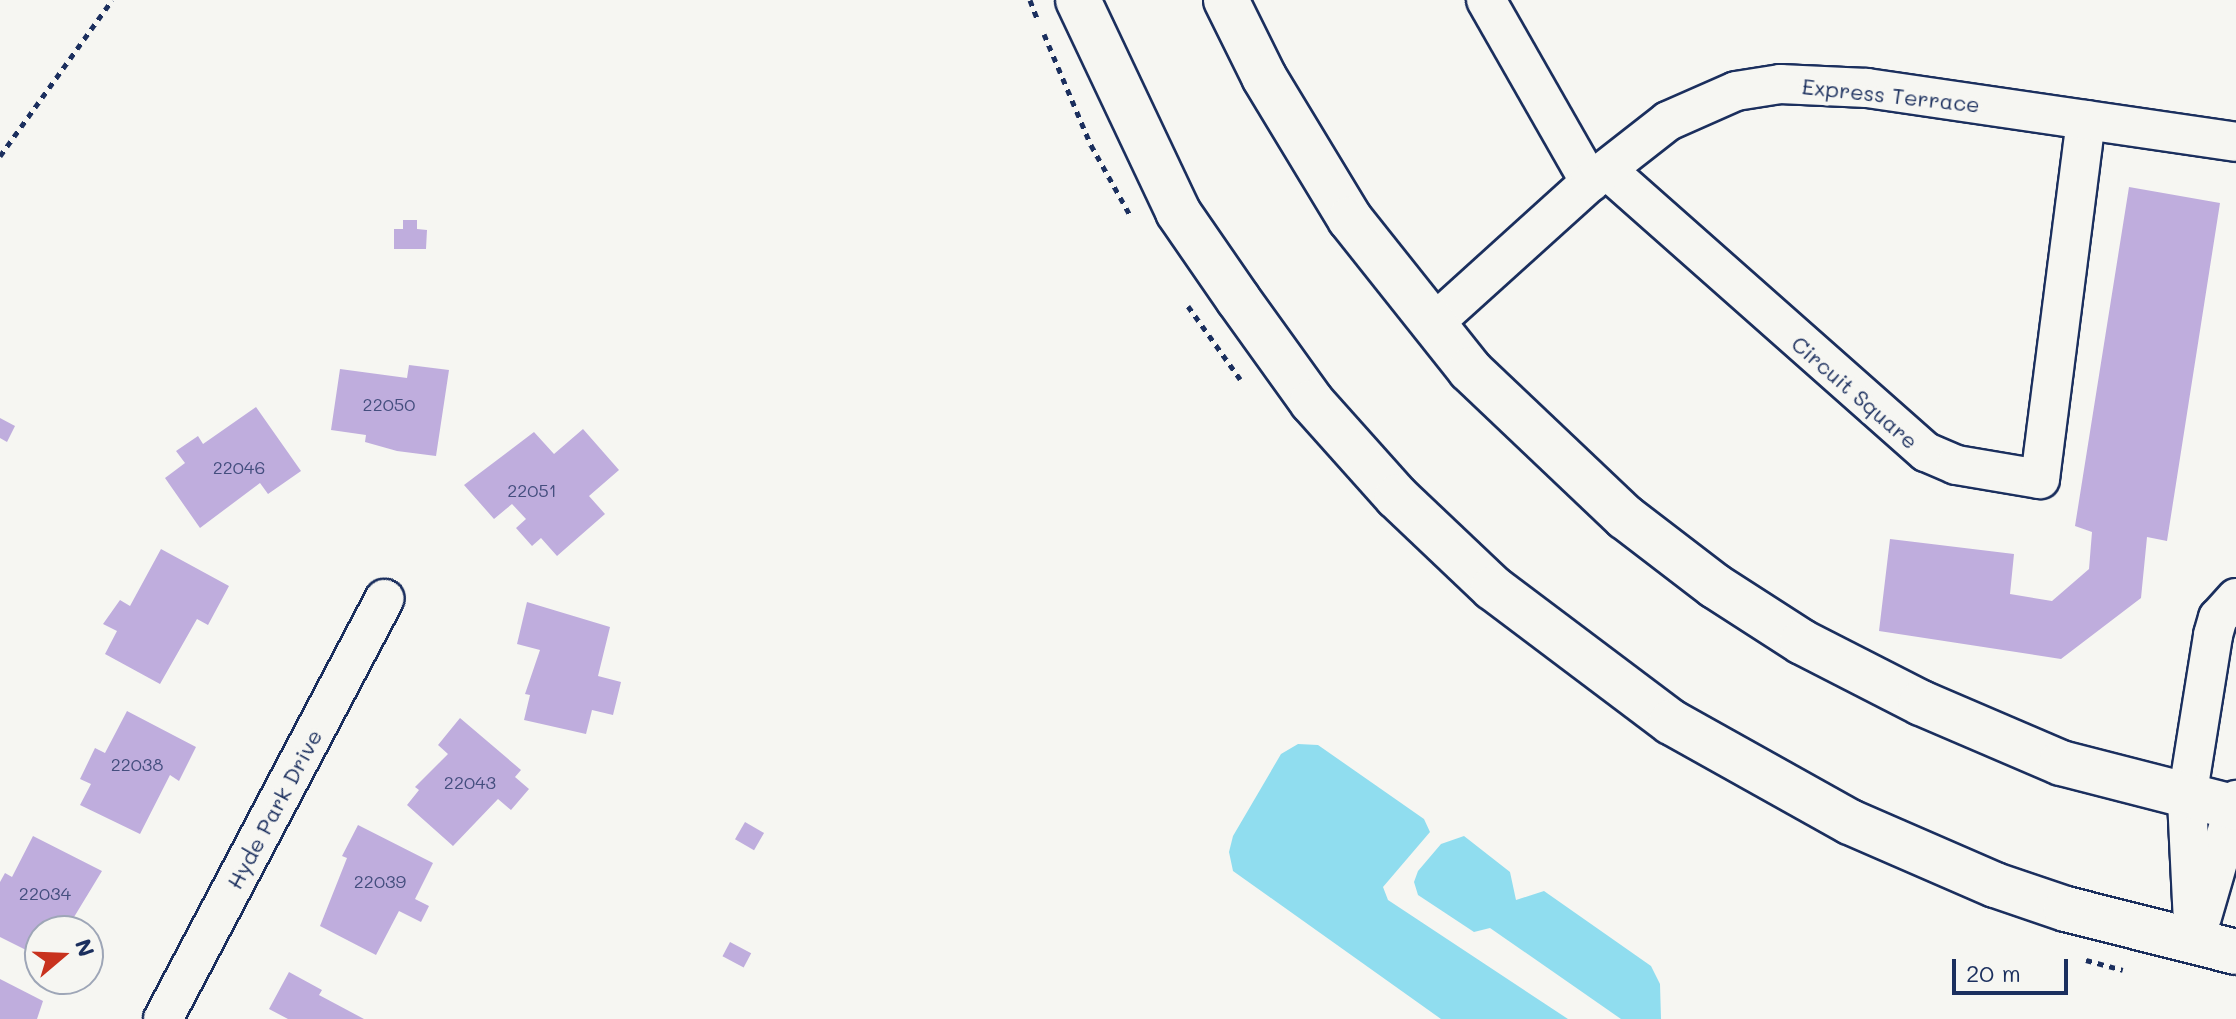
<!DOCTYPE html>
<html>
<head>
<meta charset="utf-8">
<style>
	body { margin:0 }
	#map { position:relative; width:2236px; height:1019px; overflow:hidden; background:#f6f6f2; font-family:Mali,sans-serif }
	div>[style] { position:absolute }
	.water>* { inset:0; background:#90ddef }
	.building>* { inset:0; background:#bfaddd; transform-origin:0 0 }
	.path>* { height:5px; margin-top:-2.5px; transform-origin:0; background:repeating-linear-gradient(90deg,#1b2f5e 0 6px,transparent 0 12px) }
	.roads { filter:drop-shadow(2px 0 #1b2f5e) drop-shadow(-2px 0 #1b2f5e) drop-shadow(0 2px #1b2f5e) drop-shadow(0 -2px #1b2f5e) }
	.street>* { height:38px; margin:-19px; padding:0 19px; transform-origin:19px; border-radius:19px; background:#f6f6f2 }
	.secondary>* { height:44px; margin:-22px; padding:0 22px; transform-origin:22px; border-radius:22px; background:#f6f6f2 }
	span { translate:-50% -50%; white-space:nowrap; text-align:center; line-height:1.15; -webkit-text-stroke:8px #f6f6f2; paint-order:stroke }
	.number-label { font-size:18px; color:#444e7e }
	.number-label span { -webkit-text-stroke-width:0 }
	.street-label { font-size:22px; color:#1b2f5e }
	.north { position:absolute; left:24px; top:915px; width:80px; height:80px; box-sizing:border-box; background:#f6f6f2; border:2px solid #9ea6b7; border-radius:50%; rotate:71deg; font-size:22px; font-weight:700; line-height:32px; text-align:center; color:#1b2f5e }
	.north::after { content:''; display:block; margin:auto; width:28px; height:36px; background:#c8321e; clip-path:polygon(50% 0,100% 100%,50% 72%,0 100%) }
	.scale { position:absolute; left:1952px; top:959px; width:116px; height:36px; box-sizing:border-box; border:4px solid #1b2f5e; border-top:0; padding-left:10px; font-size:24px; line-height:28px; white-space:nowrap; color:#1b2f5e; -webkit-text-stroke:6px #f6f6f2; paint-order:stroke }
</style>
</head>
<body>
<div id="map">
	<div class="water">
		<div style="clip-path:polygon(1298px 744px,1318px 745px,1424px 819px,1430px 832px,1383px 887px,1388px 900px,1568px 1019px,1441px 1019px,1233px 871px,1229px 852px,1233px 836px,1281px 754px)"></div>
		<div style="clip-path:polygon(1464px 836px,1510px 872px,1516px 900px,1544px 891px,1651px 966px,1660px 984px,1661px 1019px,1621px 1019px,1490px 928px,1474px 932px,1418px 895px,1414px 882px,1418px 871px,1441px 844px)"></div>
	</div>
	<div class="building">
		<div style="clip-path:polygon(2129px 187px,2220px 203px,2167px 541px,2147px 537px,2141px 598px,2061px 659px,1879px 631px,1890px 539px,2014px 554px,2010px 594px,2052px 601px,2089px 569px,2092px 532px,2075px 526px)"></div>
		<div style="clip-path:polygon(403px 220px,417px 220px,417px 229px,427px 230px,426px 249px,394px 249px,394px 229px,403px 229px)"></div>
		<div style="clip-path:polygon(409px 365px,449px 370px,436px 456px,397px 451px,365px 442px,366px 435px,331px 430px,340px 369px,407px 378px)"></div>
		<div style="clip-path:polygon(256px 407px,301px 471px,268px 494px,260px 483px,200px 528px,165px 478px,185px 463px,176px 451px,198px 436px,203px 444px)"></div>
		<div style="clip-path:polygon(0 418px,15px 426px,7px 442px,0 438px)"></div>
		<div style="clip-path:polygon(583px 429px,619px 470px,589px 496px,605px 514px,557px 556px,541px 538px,532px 546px,516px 528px,526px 519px,512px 504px,494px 519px,464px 485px,534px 432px,554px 454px)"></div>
		<div style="clip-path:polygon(161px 549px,229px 586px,208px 625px,197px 619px,160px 684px,105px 654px,117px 631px,103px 624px,120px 600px,130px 606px)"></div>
		<div style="clip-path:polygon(527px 602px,610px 627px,598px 676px,621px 682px,613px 715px,592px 710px,586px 734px,524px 720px,530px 695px,525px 694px,540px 650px,517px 644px)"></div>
		<div style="clip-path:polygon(127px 711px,196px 747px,179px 781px,170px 775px,140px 834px,80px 805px,91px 784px,80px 779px,95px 748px,105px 753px)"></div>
		<div style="clip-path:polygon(460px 718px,521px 770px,515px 777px,529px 789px,511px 810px,498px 799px,453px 846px,407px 805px,419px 790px,415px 787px,448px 754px,438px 745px)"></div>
		<div style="left:745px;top:822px;width:22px;height:20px;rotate:30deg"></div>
		<div style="clip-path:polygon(358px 825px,433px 863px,415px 899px,429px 906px,421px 922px,399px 911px,376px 955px,320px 926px,347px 858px,342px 856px)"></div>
		<div style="clip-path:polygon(33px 836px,102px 871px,71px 922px,77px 924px,74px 931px,40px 931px,40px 957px,0 937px,0 882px,5px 873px,12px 877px)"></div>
		<div style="left:730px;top:942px;width:24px;height:16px;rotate:28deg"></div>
		<div style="clip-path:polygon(289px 972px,322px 990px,319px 995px,364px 1019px,288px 1019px,269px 1009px)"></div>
		<div style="clip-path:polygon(0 979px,43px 1001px,37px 1019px,0 1019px)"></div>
	</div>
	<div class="path">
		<div style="left:1030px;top:0;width:19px;rotate:69deg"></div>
		<div style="left:1044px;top:34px;width:121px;rotate:67.1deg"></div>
		<div style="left:1091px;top:145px;width:82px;rotate:60.9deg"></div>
		<div style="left:0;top:156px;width:192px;rotate:-54.3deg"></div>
		<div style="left:1188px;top:306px;width:90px;rotate:54.5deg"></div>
		<div style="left:2086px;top:960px;width:38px;rotate:15deg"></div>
	</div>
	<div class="roads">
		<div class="street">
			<div style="left:1486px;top:0;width:210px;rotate:60.3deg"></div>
			<div style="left:1607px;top:170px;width:426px;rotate:41.5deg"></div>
			<div style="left:1926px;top:452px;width:33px;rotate:23deg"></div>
			<div style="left:1956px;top:465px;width:85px;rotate:9.5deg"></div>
			<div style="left:2040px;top:479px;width:362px;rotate:-82.7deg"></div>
			<div style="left:1434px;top:323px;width:210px;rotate:-42.1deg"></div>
			<div style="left:1590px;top:182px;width:99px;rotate:-38deg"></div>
			<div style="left:1668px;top:121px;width:74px;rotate:-23.8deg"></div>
			<div style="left:1736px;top:91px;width:45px;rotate:-9deg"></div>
			<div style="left:1780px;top:84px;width:87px;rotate:2.6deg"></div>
			<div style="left:1867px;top:88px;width:373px;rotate:8.3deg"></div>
			<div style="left:2202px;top:917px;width:122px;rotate:-73.8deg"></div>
			<div style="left:2194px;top:943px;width:145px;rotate:-92.8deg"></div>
			<div style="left:2187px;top:798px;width:165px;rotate:-80.9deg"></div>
			<div style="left:2213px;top:635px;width:18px;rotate:-74deg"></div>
			<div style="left:2218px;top:618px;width:27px;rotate:-48deg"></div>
			<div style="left:163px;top:1019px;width:475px;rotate:-62.2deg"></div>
		</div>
		<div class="secondary">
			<div style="left:1078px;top:0;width:234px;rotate:64.7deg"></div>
			<div style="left:1178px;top:212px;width:106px;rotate:55.4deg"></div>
			<div style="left:1238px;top:299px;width:127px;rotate:54.3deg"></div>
			<div style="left:1312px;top:402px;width:127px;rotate:48.2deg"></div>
			<div style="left:1397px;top:497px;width:132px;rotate:43.5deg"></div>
			<div style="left:1493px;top:588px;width:223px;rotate:37deg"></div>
			<div style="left:1671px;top:722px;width:205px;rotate:29.2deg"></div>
			<div style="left:1850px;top:822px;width:158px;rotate:23.5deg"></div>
			<div style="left:1995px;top:885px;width:75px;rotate:18.7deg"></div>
			<div style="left:2066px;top:909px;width:175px;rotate:14.2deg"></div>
			<div style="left:1226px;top:0;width:86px;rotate:63.7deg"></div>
			<div style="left:1264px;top:77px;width:166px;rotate:58.8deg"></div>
			<div style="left:1350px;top:219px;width:193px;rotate:51.5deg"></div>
			<div style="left:1470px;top:370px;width:214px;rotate:43.5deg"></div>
			<div style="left:1625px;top:517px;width:113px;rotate:37.5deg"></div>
			<div style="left:1715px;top:586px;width:103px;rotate:32.8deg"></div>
			<div style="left:1802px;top:642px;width:134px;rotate:27.1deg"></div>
			<div style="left:1921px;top:703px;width:152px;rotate:23.2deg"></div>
			<div style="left:2061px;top:763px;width:181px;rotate:14.4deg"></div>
		</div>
	</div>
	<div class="number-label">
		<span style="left:389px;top:404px">22050</span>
		<span style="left:239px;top:467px">22046</span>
		<span style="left:532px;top:490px">22051</span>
		<span style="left:137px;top:764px">22038</span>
		<span style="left:470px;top:782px">22043</span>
		<span style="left:380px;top:881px">22039</span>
		<span style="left:45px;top:893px">22034</span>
	</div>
	<div class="street-label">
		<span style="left:1891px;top:95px;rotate:6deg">Express Terrace</span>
		<span style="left:1855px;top:392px;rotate:41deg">Circuit Square</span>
		<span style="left:274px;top:809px;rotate:-62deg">Hyde Park Drive</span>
	</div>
	<div class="north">N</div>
	<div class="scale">20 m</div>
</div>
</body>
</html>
